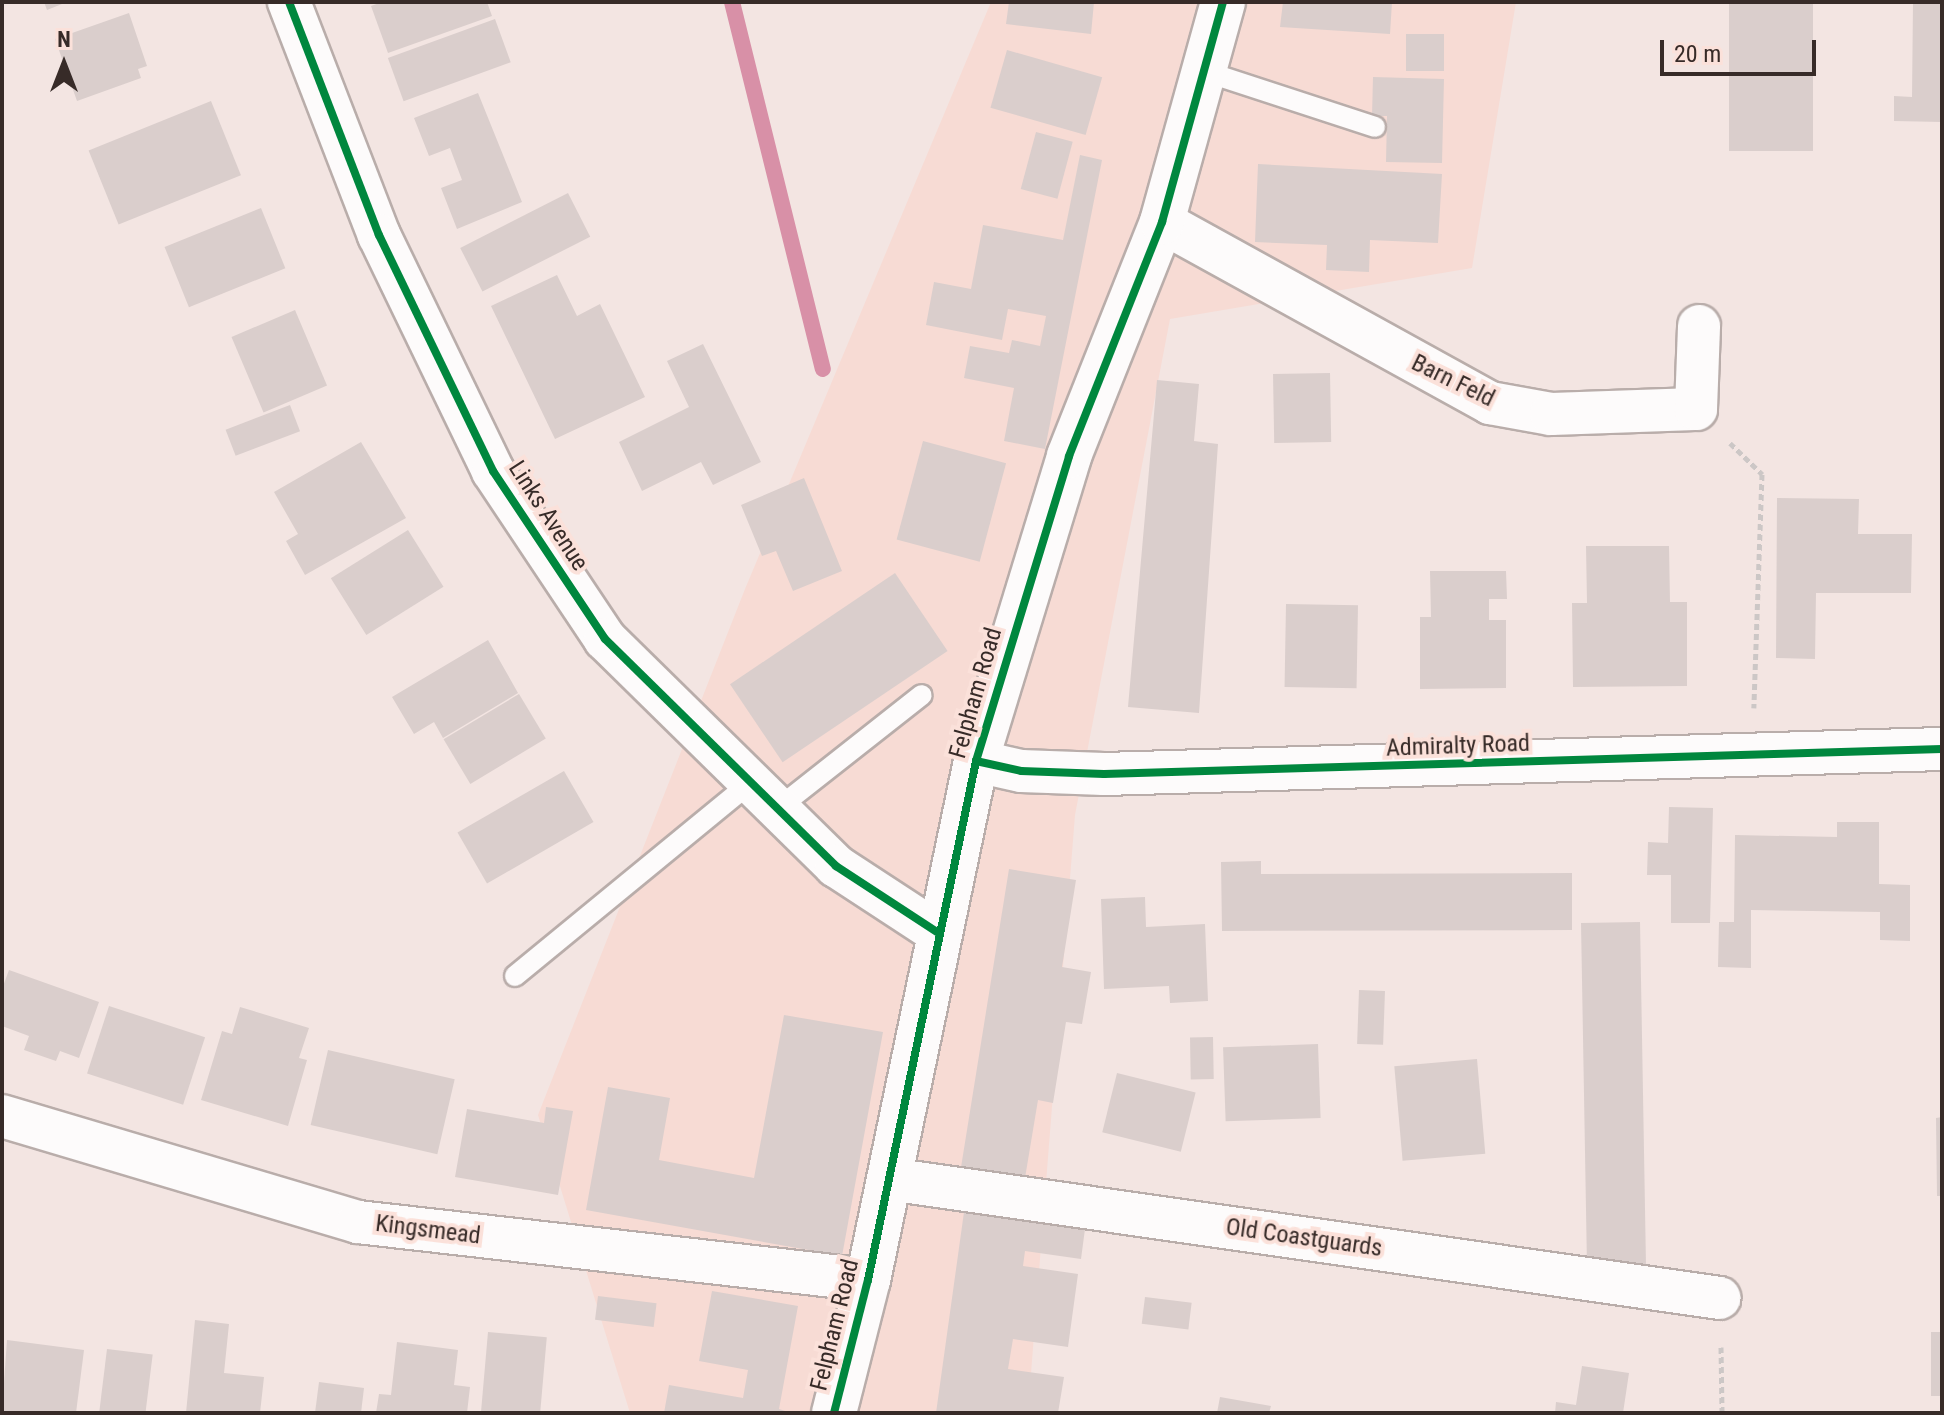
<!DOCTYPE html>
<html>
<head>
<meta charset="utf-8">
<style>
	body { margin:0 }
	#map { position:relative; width:1944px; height:1415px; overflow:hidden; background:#f3e5e2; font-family:"Roboto Condensed",sans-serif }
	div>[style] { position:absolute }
	.built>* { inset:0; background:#f7dbd4 }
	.stream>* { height:16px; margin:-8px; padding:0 8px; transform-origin:8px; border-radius:8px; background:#d890a7 }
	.building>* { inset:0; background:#dacecc; transform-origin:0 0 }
	.path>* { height:5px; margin-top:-2.5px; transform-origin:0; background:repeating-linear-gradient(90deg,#ccc7c6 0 6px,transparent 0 10px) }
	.roads { filter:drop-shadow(2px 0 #b9adaa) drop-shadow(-2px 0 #b9adaa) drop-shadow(0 2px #b9adaa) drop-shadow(0 -2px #b9adaa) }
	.service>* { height:20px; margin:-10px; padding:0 10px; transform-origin:10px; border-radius:10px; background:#fdfbfb }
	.minor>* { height:42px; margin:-21px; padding:0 21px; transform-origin:21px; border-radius:21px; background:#fdfbfb }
	.tertiary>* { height:44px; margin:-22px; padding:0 22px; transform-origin:22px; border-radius:22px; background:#fdfbfb }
	.cycleway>* { height:8px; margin:-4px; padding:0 4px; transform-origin:4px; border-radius:4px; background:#00873e }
	span { translate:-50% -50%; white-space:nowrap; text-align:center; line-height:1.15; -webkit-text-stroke:8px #fbe1da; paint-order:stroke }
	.street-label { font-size:24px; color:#372b28 }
	.frame { position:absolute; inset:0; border:4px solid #372b28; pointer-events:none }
	.north { position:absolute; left:24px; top:24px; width:80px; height:80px; -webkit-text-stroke:6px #fbe1da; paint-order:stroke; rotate:0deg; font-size:22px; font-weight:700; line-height:32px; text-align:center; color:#372b28 }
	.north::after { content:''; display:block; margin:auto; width:28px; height:36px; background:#372b28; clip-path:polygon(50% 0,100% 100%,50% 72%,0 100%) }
	.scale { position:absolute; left:1660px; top:40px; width:156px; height:36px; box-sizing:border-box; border:4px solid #372b28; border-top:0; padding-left:10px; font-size:24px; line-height:28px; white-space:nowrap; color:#372b28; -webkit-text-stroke:6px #fbe1da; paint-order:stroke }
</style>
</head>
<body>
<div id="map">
	<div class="built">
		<div style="clip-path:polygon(991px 2px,1516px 2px,1472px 268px,1170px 319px,1075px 815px,1030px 1386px,1012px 1413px,630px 1413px,538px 1115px,745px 589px)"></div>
	</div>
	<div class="stream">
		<div style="left:732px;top:2px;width:378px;rotate:76.1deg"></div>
	</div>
	<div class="building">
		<div style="clip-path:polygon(44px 2px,67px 2px,47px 10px)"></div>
		<div style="clip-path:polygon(382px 2px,487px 2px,492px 16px,388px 53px,371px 6px)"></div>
		<div style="clip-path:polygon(1009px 2px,1094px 2px,1091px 34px,1006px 24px)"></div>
		<div style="clip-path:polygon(1283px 2px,1392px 2px,1390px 34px,1280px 27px)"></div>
		<div style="left:1729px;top:2px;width:84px;height:149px"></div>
		<div style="clip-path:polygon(1913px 2px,1942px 2px,1942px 122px,1894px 121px,1894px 96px,1912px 97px)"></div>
		<div style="clip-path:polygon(129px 13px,147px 66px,138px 69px,141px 78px,77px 101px,55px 39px)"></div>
		<div style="left:495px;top:19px;width:46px;height:114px;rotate:70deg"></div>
		<div style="left:1406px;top:34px;width:38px;height:37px"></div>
		<div style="left:1007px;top:50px;width:99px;height:60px;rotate:16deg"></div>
		<div style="clip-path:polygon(1373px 77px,1444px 79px,1442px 163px,1386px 162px,1387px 116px,1372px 116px)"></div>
		<div style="clip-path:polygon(478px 93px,522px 202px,457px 229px,441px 188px,462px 180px,450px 148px,429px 156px,414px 118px)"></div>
		<div style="left:211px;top:101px;width:80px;height:132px;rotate:68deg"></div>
		<div style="left:1036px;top:132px;width:38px;height:59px;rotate:15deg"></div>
		<div style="clip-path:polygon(1080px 155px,1102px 160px,1045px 449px,1004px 441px,1014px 388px,964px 378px,970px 346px,1009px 353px,1012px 340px,1040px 346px,1046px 316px,1008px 309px,1002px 340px,926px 325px,934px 282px,971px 289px,983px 225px,1063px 240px)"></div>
		<div style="clip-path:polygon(1258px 164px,1442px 174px,1438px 243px,1370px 240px,1369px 272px,1326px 270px,1327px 245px,1255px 242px)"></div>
		<div style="left:568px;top:193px;width:49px;height:121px;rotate:63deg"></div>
		<div style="left:261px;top:208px;width:65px;height:104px;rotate:68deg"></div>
		<div style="clip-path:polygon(557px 275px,577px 316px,600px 304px,645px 397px,555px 439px,491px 306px)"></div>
		<div style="left:295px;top:310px;width:82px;height:69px;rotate:67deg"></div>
		<div style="clip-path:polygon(703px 344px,761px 462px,713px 485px,701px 462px,642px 491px,619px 442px,689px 407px,667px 361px)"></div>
		<div style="left:1330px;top:373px;width:69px;height:57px;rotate:89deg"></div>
		<div style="clip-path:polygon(1157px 380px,1199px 384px,1194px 441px,1218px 444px,1199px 713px,1128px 707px)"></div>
		<div style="left:290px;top:405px;width:28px;height:69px;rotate:69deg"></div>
		<div style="left:923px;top:441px;width:86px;height:102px;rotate:15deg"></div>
		<div style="clip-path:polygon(361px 442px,406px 518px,305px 575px,286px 541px,298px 534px,274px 492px)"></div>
		<div style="clip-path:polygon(804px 478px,842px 571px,793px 591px,776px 551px,762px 556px,741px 505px)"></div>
		<div style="clip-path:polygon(1777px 498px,1859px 499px,1858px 534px,1912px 534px,1911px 593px,1816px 593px,1815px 659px,1776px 658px)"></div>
		<div style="left:408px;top:530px;width:67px;height:91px;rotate:58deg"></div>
		<div style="clip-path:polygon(1586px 546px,1669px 546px,1670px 602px,1687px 602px,1687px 686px,1573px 687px,1572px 603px,1587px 603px)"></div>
		<div style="clip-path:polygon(1430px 571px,1506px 571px,1507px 599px,1489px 599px,1489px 620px,1506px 620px,1506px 688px,1420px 689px,1420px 617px,1431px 617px)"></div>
		<div style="left:895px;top:573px;width:94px;height:199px;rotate:56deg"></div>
		<div style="left:1286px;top:604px;width:72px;height:83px;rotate:1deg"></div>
		<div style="clip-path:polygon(488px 640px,518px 693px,443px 738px,434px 722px,414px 734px,392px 697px)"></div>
		<div style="left:519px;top:694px;width:52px;height:88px;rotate:59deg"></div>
		<div style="left:564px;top:771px;width:59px;height:123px;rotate:60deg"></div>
		<div style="clip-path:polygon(1669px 807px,1713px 808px,1710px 923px,1671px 923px,1671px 875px,1647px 875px,1648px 842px,1668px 843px)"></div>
		<div style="clip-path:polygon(1837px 822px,1879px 822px,1879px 884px,1910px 885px,1910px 941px,1880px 940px,1880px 912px,1751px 910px,1751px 968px,1718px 967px,1719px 922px,1734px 922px,1735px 835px,1837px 837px)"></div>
		<div style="clip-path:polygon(1261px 861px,1261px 874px,1572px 873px,1572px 930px,1222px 931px,1221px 862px)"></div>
		<div style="clip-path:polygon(1009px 869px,1076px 880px,1062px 967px,1091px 972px,1082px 1024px,1066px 1022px,1053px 1103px,1038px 1100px,1022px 1196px,958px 1186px)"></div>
		<div style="clip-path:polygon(1145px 897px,1146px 927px,1205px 924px,1208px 1001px,1170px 1003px,1169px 986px,1104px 989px,1101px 899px)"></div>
		<div style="left:1640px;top:922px;width:346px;height:59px;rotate:89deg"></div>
		<div style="clip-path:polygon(9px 970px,99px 1002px,79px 1058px,60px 1051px,56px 1061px,24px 1050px,29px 1036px,2px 1026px,2px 989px)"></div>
		<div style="left:1359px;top:990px;width:26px;height:54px;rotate:2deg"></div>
		<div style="left:109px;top:1006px;width:101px;height:71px;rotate:18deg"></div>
		<div style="clip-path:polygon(240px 1007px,309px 1028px,299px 1058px,307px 1060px,288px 1126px,201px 1100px,222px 1031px,232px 1034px)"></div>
		<div style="clip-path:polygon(784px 1015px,883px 1032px,842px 1256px,586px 1210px,608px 1087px,670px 1098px,659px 1160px,754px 1178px)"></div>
		<div style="left:1213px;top:1037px;width:42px;height:23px;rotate:89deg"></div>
		<div style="left:1318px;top:1044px;width:74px;height:95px;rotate:88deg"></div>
		<div style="left:328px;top:1050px;width:130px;height:77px;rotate:13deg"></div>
		<div style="left:1477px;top:1059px;width:95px;height:83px;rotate:85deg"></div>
		<div style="left:1117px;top:1073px;width:81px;height:61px;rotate:14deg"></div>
		<div style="clip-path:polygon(546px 1107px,573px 1111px,558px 1195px,455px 1177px,467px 1109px,544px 1123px)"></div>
		<div style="clip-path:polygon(1942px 1117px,1942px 1196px,1937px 1196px,1936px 1118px)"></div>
		<div style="clip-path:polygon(964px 1212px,1085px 1229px,1081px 1259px,1025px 1251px,1023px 1266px,1078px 1274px,1068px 1347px,1013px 1339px,1008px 1369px,1064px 1377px,1058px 1413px,936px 1413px)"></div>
		<div style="clip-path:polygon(712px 1291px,798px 1306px,779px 1409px,791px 1413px,664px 1413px,669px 1385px,743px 1398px,748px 1370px,699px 1361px)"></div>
		<div style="left:598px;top:1296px;width:59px;height:24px;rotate:7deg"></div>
		<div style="left:1145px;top:1297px;width:47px;height:27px;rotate:7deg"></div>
		<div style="clip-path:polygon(195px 1320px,229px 1324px,224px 1373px,264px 1377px,260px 1413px,186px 1413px)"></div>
		<div style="left:488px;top:1332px;width:59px;height:81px;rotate:5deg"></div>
		<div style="left:1942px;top:1332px;width:64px;height:11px;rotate:90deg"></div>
		<div style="clip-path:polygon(7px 1340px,84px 1350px,76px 1413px,2px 1411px)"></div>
		<div style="clip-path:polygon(397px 1342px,458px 1350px,454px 1385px,470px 1387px,467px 1413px,376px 1413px,379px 1394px,391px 1395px)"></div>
		<div style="left:107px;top:1349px;width:46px;height:64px;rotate:7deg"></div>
		<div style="clip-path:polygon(1582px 1366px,1629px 1373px,1623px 1413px,1555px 1413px,1556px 1402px,1576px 1405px)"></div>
		<div style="clip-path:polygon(319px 1382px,364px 1388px,361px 1413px,315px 1413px)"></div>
		<div style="clip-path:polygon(1220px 1397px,1271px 1406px,1269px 1413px,1217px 1413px)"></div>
	</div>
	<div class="path">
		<div style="left:1730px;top:443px;width:45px;rotate:44.1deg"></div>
		<div style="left:1762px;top:474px;width:234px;rotate:92deg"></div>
		<div style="left:1721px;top:1347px;width:66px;rotate:89.1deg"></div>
	</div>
	<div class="roads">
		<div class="service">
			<div style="left:1201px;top:70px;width:183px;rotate:18.1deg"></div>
			<div style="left:777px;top:809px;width:184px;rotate:-38.2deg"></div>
			<div style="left:515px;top:976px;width:304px;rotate:-39.4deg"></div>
		</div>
		<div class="minor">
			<div style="left:289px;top:2px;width:250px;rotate:68.9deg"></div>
			<div style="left:379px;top:235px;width:262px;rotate:64.2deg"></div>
			<div style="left:493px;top:471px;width:202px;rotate:56.3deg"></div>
			<div style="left:605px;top:639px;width:324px;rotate:44.5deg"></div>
			<div style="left:836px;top:866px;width:121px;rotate:33.2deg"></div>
			<div style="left:1162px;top:222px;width:375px;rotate:28.9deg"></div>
			<div style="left:1490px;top:403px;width:62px;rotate:10.2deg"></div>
			<div style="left:1551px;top:414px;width:145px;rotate:-2deg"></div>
			<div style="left:1696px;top:409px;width:83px;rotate:-87.9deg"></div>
			<div style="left:976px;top:761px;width:46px;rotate:12.5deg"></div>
			<div style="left:1021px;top:771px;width:83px;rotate:2.1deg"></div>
			<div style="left:1104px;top:774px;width:838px;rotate:-1.71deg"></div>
			<div style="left:2px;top:1116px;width:371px;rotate:16.6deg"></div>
			<div style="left:358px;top:1222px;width:513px;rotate:6.49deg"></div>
			<div style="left:889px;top:1179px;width:839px;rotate:8.15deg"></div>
		</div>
		<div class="tertiary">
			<div style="left:834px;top:1413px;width:137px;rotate:-75.7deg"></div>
			<div style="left:868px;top:1280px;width:530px;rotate:-78.24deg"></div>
			<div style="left:976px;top:761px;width:319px;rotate:-73deg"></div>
			<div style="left:1069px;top:456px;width:252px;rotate:-68.3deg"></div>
			<div style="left:1162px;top:222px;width:228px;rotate:-74.5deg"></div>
		</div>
	</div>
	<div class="cycleway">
		<div style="left:289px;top:2px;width:250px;rotate:68.9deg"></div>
		<div style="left:379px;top:235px;width:262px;rotate:64.2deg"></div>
		<div style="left:493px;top:471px;width:202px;rotate:56.3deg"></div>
		<div style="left:605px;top:639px;width:324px;rotate:44.5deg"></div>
		<div style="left:836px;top:866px;width:121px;rotate:33.2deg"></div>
		<div style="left:976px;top:761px;width:46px;rotate:12.5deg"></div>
		<div style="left:1021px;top:771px;width:83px;rotate:2.1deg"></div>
		<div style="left:1104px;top:774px;width:838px;rotate:-1.71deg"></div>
		<div style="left:834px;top:1413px;width:137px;rotate:-75.7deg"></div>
		<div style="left:868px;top:1280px;width:530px;rotate:-78.24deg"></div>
		<div style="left:976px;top:761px;width:319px;rotate:-73deg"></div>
		<div style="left:1069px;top:456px;width:252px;rotate:-68.3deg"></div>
		<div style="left:1162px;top:222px;width:228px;rotate:-74.5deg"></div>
	</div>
	<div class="street-label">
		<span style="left:1453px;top:381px;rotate:26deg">Barn Feld</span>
		<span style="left:548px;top:516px;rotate:57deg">Links Avenue</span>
		<span style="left:976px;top:693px;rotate:-74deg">Felpham Road</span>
		<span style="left:1458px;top:746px;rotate:-2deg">Admiralty Road</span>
		<span style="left:428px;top:1230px;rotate:7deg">Kingsmead</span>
		<span style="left:1304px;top:1238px;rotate:8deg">Old Coastguards</span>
		<span style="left:835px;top:1325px;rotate:-76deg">Felpham Road</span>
	</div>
	<div class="frame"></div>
	<div class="north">N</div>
	<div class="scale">20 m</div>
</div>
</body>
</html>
